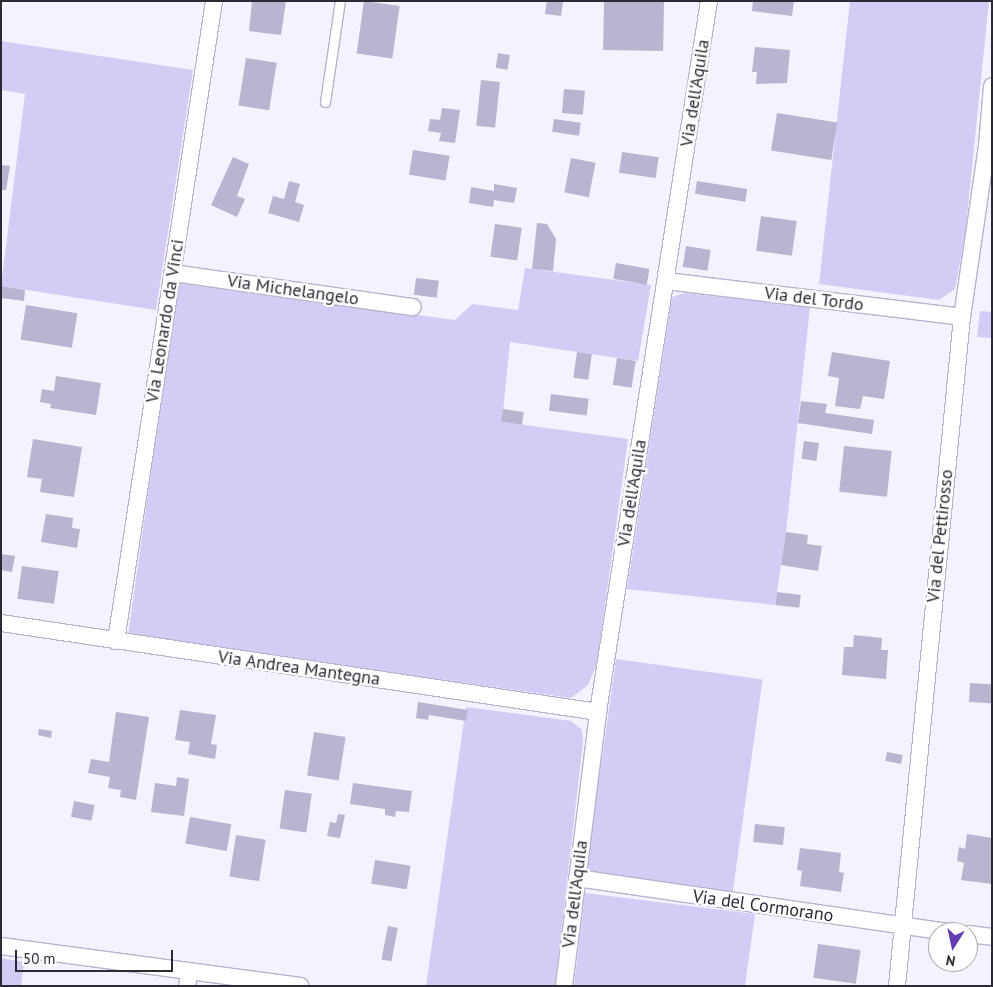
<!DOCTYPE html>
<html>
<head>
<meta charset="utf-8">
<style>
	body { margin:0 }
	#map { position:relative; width:993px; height:987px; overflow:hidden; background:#f4f2fe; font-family:"PT Sans",sans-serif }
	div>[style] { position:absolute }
	.green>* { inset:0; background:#d4ccf5; transform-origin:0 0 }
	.building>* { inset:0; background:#b9b4d0; transform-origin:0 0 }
	.roads { filter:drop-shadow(1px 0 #b7b2ce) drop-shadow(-1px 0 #b7b2ce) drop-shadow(0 1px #b7b2ce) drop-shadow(0 -1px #b7b2ce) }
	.lane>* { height:9px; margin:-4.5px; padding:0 4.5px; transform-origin:4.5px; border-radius:4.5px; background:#fff }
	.street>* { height:16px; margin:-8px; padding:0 8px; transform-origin:8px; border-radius:8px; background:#fff }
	span { translate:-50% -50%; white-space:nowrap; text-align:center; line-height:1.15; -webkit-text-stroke:4.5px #fff; paint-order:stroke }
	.street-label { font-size:18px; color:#2c2a35 }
	.frame { position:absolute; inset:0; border:2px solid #2c2a35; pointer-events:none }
	.north { position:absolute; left:928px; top:922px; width:50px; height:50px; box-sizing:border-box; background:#fff; border:1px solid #abaaae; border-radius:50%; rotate:190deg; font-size:14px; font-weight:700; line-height:20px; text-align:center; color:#2c2a35 }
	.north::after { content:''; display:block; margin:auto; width:18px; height:22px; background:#653cb4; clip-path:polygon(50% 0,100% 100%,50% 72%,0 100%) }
	.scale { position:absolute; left:15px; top:950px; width:158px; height:22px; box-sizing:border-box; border:2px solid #2c2a35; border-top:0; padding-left:6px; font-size:15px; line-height:18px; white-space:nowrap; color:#2c2a35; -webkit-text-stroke:4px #fff; paint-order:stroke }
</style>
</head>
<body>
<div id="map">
	<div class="green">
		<div style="clip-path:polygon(850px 1px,989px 1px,965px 236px,955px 289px,939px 300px,819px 284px)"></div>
		<div style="clip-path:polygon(1px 41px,193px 70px,156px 310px,1px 286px,25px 94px,1px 90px)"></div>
		<div style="clip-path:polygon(525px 268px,651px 285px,638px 361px,510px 342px,502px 422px,628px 439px,597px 664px,588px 685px,571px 698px,128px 635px,178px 283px,455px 320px,472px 304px,518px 310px)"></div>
		<div style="clip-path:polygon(685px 293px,810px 307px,786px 532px,775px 605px,627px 589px,672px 297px)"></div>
		<div style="clip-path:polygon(980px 311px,992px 312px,992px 338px,977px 337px)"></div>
		<div style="left:616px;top:659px;width:148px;height:214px;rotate:8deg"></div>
		<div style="clip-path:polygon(466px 707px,571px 721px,582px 730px,583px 742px,555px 986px,426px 986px)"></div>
		<div style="clip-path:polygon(585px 893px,755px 914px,745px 986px,574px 986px)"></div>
		<div style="clip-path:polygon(1px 958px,24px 962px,21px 986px,1px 986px)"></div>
	</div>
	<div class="building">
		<div style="clip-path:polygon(252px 1px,286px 1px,281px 35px,249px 31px)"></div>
		<div style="left:364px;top:1px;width:36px;height:53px;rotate:8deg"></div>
		<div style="clip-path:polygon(547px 1px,563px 1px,561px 16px,545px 14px)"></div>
		<div style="left:604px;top:1px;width:60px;height:49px;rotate:1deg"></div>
		<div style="clip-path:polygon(753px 1px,794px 1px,792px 16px,752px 11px)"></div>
		<div style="clip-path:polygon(755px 47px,790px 50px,787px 83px,756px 84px,757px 72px,752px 72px)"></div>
		<div style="left:498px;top:53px;width:12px;height:15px;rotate:9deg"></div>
		<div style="left:246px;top:58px;width:31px;height:48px;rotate:9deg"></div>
		<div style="left:481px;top:80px;width:19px;height:46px;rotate:6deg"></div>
		<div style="left:564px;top:89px;width:21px;height:24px;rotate:5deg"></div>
		<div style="clip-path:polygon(442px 108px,460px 110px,455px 143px,439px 141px,441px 133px,428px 131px,430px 119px,440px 120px)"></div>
		<div style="left:777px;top:113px;width:61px;height:38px;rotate:9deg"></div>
		<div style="left:554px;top:119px;width:27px;height:13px;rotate:8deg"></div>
		<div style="left:413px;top:150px;width:37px;height:25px;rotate:9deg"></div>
		<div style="left:622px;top:152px;width:37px;height:21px;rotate:8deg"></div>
		<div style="clip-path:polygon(233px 157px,249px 164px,237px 196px,245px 199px,237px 217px,211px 205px)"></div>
		<div style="left:571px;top:158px;width:25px;height:35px;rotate:11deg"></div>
		<div style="clip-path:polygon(1px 165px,10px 166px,6px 190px,1px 190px)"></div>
		<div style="clip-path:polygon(289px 181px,300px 184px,295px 202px,304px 205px,299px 222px,268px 213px,273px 196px,284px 199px)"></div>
		<div style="left:697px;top:181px;width:51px;height:13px;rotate:9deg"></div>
		<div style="clip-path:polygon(494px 184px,517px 188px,514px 203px,494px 200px,493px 207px,469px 203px,471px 187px,494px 191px)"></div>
		<div style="left:761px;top:216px;width:36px;height:35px;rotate:8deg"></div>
		<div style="clip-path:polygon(537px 223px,547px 224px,556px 239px,553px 271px,532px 269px)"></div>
		<div style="left:495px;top:224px;width:27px;height:33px;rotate:8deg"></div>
		<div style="left:686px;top:246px;width:25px;height:21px;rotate:9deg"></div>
		<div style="left:616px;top:263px;width:34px;height:16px;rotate:10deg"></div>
		<div style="left:416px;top:278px;width:23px;height:17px;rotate:7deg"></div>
		<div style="clip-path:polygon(1px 286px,25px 290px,24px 301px,1px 298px)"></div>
		<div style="left:26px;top:305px;width:52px;height:35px;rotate:9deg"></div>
		<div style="left:577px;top:352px;width:15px;height:26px;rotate:8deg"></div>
		<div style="clip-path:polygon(832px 352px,890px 361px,884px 399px,863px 396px,860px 409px,835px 406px,839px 378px,828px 376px)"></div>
		<div style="left:617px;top:358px;width:19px;height:27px;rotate:9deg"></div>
		<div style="clip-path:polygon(56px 376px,101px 383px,96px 415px,50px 408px,51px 404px,40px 402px,42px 389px,54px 391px)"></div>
		<div style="left:551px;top:394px;width:38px;height:17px;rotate:7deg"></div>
		<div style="clip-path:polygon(801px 401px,827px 404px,825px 413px,874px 420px,872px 434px,798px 423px)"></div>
		<div style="left:503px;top:409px;width:21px;height:13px;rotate:8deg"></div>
		<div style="clip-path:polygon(33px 439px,82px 447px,74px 497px,40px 492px,42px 479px,27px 477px)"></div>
		<div style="left:804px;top:441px;width:15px;height:18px;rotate:8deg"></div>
		<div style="left:844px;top:446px;width:48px;height:46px;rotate:6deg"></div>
		<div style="clip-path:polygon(46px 514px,73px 518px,72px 528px,80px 529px,77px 548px,41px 542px)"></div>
		<div style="clip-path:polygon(786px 532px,808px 535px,807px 544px,822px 546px,818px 571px,781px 565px)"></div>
		<div style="clip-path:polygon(1px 554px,15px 556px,12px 572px,1px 570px)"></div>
		<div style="left:22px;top:566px;width:37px;height:33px;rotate:8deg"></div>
		<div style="left:777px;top:592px;width:24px;height:13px;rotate:7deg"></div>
		<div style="clip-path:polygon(854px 635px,882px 638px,881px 650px,888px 650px,886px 679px,842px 675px,844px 647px,853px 647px)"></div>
		<div style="left:970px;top:683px;width:22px;height:19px;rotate:3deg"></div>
		<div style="clip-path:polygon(418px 702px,468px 710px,466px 721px,429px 715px,428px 720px,416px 718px)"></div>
		<div style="clip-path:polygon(180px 710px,216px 715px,211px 744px,217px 745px,215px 759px,188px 754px,190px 742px,175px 740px)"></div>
		<div style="clip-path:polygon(116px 712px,149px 717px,136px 800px,120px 797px,121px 790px,108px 788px,110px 777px,88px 773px,91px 759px,109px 762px)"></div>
		<div style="clip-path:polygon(39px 729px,52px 731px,51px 738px,38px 735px)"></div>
		<div style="left:314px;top:732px;width:32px;height:44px;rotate:9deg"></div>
		<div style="left:887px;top:752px;width:16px;height:9px;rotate:11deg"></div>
		<div style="clip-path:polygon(177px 777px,189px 779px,184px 816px,151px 812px,155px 783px,176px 786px)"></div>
		<div style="clip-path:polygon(353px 783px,412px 791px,409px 812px,396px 811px,395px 817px,385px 815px,385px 809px,350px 804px)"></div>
		<div style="left:285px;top:790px;width:27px;height:39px;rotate:8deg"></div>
		<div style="left:74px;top:801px;width:21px;height:16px;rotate:11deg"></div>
		<div style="clip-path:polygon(338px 814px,345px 815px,340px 838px,327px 836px,330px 822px,336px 823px)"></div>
		<div style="left:190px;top:817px;width:42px;height:27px;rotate:10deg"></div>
		<div style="left:755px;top:824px;width:30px;height:18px;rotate:6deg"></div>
		<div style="clip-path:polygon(967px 834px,992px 838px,992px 884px,961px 880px,964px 863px,957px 861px,959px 847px,965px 849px)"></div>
		<div style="left:236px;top:835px;width:30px;height:42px;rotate:9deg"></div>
		<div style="clip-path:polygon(800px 848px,841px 853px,839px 872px,844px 873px,841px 892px,800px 886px,802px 871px,797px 870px)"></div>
		<div style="left:375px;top:860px;width:36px;height:24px;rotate:9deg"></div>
		<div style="left:388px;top:926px;width:10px;height:34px;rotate:11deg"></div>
		<div style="left:818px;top:944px;width:43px;height:34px;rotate:8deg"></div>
	</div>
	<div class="roads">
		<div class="lane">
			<div style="left:325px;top:102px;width:102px;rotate:-81.6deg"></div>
		</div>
		<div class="street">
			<div style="left:173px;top:273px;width:242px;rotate:8.1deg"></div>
			<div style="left:666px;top:281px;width:298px;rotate:6.9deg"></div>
			<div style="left:1px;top:623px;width:604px;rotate:8.48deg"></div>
			<div style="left:116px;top:641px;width:647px;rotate:-81.29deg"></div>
			<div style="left:577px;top:878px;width:376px;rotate:8.3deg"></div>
			<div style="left:968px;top:934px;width:24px;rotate:7deg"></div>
			<div style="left:1px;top:946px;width:302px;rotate:7.6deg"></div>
			<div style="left:187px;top:986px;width:15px;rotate:-79deg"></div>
			<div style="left:564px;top:986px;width:276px;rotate:-82.9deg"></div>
			<div style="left:598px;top:712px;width:720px;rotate:-81.13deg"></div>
			<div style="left:897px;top:986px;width:672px;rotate:-84.45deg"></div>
			<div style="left:962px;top:317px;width:173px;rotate:-81.7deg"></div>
			<div style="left:987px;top:146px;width:60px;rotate:-85.2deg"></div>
		</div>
	</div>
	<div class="street-label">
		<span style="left:695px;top:93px;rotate:-81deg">Via dell'Aquila</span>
		<span style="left:293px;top:290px;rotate:8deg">Via Michelangelo</span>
		<span style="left:814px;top:299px;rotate:7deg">Via del Tordo</span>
		<span style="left:165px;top:321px;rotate:-81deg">Via Leonardo da Vinci</span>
		<span style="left:632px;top:493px;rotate:-81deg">Via dell'Aquila</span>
		<span style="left:940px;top:536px;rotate:-84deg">Via del Pettirosso</span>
		<span style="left:299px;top:668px;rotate:8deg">Via Andrea Mantegna</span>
		<span style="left:575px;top:894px;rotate:-83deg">Via dell'Aquila</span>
		<span style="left:763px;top:906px;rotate:8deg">Via del Cormorano</span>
	</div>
	<div class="frame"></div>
	<div class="north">N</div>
	<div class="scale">50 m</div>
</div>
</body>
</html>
